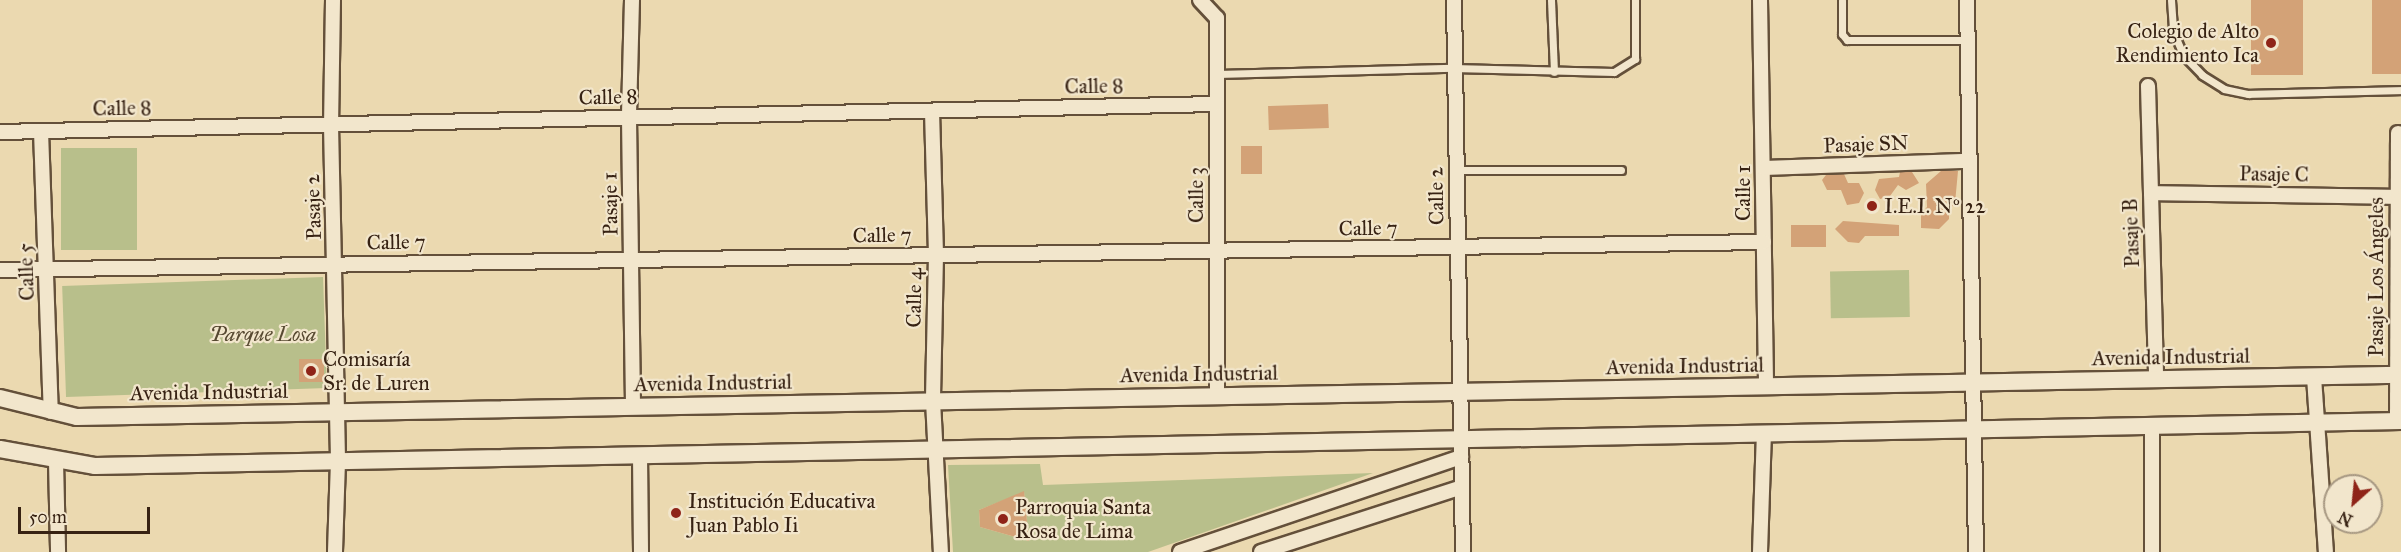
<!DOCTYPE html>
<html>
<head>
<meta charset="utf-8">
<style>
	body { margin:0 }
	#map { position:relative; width:2401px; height:552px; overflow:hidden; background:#ebd9b0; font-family:"IM FELL Great Primer",serif }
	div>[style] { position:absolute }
	.green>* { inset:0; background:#b8bf8b; transform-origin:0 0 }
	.building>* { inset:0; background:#d3a277; transform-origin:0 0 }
	.roads { filter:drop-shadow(2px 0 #64503a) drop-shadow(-2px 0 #64503a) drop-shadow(0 2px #64503a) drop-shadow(0 -2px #64503a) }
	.service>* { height:7px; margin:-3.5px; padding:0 3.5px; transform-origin:3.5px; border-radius:3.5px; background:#f2e6cc }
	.minor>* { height:14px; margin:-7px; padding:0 7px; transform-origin:7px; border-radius:7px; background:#f2e6cc }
	.tertiary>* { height:16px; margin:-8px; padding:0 8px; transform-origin:8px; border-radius:8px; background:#f2e6cc }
	.dots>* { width:16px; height:16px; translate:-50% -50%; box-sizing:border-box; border:3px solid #f2e6cc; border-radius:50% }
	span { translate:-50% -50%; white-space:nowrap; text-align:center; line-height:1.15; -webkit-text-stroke:4.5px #f2e6cc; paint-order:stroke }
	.poi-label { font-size:21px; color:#372213 }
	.right { translate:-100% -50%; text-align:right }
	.left { translate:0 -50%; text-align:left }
	.street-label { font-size:21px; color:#372213 }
	.park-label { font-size:21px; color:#574931; font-style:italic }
	.north { position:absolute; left:2323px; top:474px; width:60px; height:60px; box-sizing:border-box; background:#f2e6cc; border:2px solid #a79882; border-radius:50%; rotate:207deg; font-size:16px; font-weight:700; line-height:24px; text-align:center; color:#372213 }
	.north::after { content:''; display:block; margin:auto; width:21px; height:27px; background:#8f2418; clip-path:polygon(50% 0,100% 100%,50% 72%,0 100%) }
	.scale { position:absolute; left:18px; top:507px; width:132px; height:27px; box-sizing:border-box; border:3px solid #372213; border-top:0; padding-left:8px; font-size:18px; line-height:21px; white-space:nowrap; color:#372213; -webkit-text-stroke:4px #f2e6cc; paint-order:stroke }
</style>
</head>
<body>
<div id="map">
	<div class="green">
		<div style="left:137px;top:148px;width:102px;height:76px;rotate:90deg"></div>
		<div style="left:1909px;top:270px;width:47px;height:79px;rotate:89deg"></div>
		<div style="left:323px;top:277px;width:111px;height:261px;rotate:88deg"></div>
		<div style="clip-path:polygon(evenodd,1040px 464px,1043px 485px,1373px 473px,1148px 552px,953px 552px,948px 465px,1040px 464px,1024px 492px,1029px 541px,980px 527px,979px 510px,1024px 492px)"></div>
	</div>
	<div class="building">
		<div style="left:2251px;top:0;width:52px;height:75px"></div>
		<div style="left:2372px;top:0;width:29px;height:74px"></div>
		<div style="left:1328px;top:104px;width:24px;height:60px;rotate:88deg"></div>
		<div style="left:1241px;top:146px;width:21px;height:28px"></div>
		<div style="clip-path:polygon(1941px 171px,1958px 171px,1955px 203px,1949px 210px,1949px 219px,1939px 229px,1921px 228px,1921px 214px,1927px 207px,1926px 184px)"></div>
		<div style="clip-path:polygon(1900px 172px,1912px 172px,1919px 183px,1906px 190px,1898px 185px,1890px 196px,1880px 199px,1875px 190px,1879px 179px,1899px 177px)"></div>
		<div style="clip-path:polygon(1844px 174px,1848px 183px,1859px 183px,1864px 193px,1859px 203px,1847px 205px,1841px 190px,1827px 190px,1822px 180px,1826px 175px)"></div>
		<div style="clip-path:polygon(1843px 221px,1899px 225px,1899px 236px,1865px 236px,1859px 243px,1848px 242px,1835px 229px)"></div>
		<div style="left:1826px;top:225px;width:22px;height:35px;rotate:90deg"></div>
		<div style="left:299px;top:359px;width:25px;height:23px"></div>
		<div style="clip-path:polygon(1024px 491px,1029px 541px,980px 527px,979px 510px)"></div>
	</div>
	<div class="roads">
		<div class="service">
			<div style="left:1551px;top:0;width:72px;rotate:87.6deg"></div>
			<div style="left:1842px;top:0;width:34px;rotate:90deg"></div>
			<div style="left:1842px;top:34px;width:8px;rotate:50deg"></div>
			<div style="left:1847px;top:40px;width:120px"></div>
			<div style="left:2171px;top:0;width:31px;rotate:86deg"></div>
			<div style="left:2173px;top:31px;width:26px;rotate:67deg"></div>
			<div style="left:2183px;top:55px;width:28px;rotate:46deg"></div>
			<div style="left:2202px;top:75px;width:26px;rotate:32deg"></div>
			<div style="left:2224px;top:89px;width:25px;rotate:12deg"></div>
			<div style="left:2248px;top:94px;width:153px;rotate:-1.5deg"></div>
			<div style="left:1217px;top:74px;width:236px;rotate:-1.5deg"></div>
			<div style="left:1453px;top:68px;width:161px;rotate:1.4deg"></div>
			<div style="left:1614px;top:72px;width:25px;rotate:-32deg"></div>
			<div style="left:1635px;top:59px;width:59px;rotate:-90deg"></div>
			<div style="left:1457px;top:170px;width:164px"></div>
		</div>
		<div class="minor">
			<div style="left:333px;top:0;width:125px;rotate:90.9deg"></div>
			<div style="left:331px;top:125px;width:336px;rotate:88.8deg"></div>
			<div style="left:338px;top:461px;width:91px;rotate:91.9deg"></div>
			<div style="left:632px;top:0;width:118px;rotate:91.5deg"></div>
			<div style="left:629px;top:118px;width:289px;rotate:89.2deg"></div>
			<div style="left:1200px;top:0;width:25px;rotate:47deg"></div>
			<div style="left:1217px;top:18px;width:378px;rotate:90deg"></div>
			<div style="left:1454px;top:0;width:552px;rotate:89.07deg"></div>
			<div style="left:1760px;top:0;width:387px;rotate:89.1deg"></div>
			<div style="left:1967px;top:0;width:552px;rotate:89.07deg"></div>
			<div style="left:2148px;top:86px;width:293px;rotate:88.4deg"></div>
			<div style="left:932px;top:111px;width:144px;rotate:88.4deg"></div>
			<div style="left:936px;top:255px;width:146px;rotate:91.2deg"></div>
			<div style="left:933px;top:401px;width:151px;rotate:87deg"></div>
			<div style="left:41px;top:131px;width:281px;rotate:88deg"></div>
			<div style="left:0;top:132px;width:1217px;rotate:-1.32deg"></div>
			<div style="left:1764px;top:168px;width:205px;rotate:-2deg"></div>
			<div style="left:2151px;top:193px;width:246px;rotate:0.9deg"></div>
			<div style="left:0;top:270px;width:1764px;rotate:-0.91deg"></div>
			<div style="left:2314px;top:377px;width:175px;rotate:86.1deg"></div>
			<div style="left:2397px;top:421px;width:288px;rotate:-89.8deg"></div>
			<div style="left:2152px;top:426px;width:126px;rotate:90deg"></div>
			<div style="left:640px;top:455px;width:97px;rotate:89.4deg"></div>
			<div style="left:56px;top:461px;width:91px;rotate:88.7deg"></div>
			<div style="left:1180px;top:552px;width:297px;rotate:-18.7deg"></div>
			<div style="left:1261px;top:552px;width:211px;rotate:-17.9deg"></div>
			<div style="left:1760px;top:552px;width:119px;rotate:-88.1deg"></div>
		</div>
		<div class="tertiary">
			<div style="left:0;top:398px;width:79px;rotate:13.9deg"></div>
			<div style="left:77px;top:417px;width:2324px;rotate:-1.04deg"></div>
			<div style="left:0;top:449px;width:97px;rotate:10.1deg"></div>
			<div style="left:95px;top:466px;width:2306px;rotate:-1.12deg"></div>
		</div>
	</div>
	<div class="dots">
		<div style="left:2271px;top:43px;background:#8f2418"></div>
		<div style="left:1872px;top:206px;background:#8f2418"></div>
		<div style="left:311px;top:371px;background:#8f2418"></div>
		<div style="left:676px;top:513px;background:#8f2418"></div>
		<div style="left:1003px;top:519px;background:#8f2418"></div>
	</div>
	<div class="poi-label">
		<span class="right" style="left:2259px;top:43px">Colegio de Alto<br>Rendimiento Ica</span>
		<span class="left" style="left:1884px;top:206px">I.E.I. Nº 22</span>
		<span class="left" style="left:323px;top:371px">Comisaría<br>Sr. de Luren</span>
		<span class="left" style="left:688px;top:513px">Institución Educativa<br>Juan Pablo Ii</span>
		<span class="left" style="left:1015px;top:519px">Parroquia Santa<br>Rosa de Lima</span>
	</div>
	<div class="street-label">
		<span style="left:1094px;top:86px;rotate:-1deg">Calle 8</span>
		<span style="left:608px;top:97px;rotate:-1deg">Calle 8</span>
		<span style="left:122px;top:108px;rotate:-1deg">Calle 8</span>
		<span style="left:1866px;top:144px;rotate:-2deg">Pasaje SN</span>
		<span style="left:2274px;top:174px;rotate:1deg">Pasaje C</span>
		<span style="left:1743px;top:193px;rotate:-90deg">Calle 1</span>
		<span style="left:1196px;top:195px;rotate:-90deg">Calle 3</span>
		<span style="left:1436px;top:196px;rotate:-91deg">Calle 2</span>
		<span style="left:610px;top:204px;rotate:-91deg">Pasaje 1</span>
		<span style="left:313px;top:207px;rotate:-92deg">Pasaje 2</span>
		<span style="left:1368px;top:228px;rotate:-1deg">Calle 7</span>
		<span style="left:2131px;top:233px;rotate:-92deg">Pasaje B</span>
		<span style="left:882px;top:235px;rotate:-1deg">Calle 7</span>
		<span style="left:396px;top:242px;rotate:-1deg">Calle 7</span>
		<span style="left:26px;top:272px;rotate:-92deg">Calle 5</span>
		<span style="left:2376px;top:277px;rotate:-90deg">Pasaje Los Ángeles</span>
		<span style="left:914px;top:298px;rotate:-89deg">Calle 4</span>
		<span style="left:2171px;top:357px;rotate:-1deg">Avenida Industrial</span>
		<span style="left:1685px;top:366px;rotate:-1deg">Avenida Industrial</span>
		<span style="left:1199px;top:374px;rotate:-1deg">Avenida Industrial</span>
		<span style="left:713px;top:383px;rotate:-1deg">Avenida Industrial</span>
		<span style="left:209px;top:392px;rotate:-1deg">Avenida Industrial</span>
	</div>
	<div class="park-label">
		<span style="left:263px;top:334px">Parque Losa</span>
	</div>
	<div class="north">N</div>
	<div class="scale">50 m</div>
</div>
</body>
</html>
